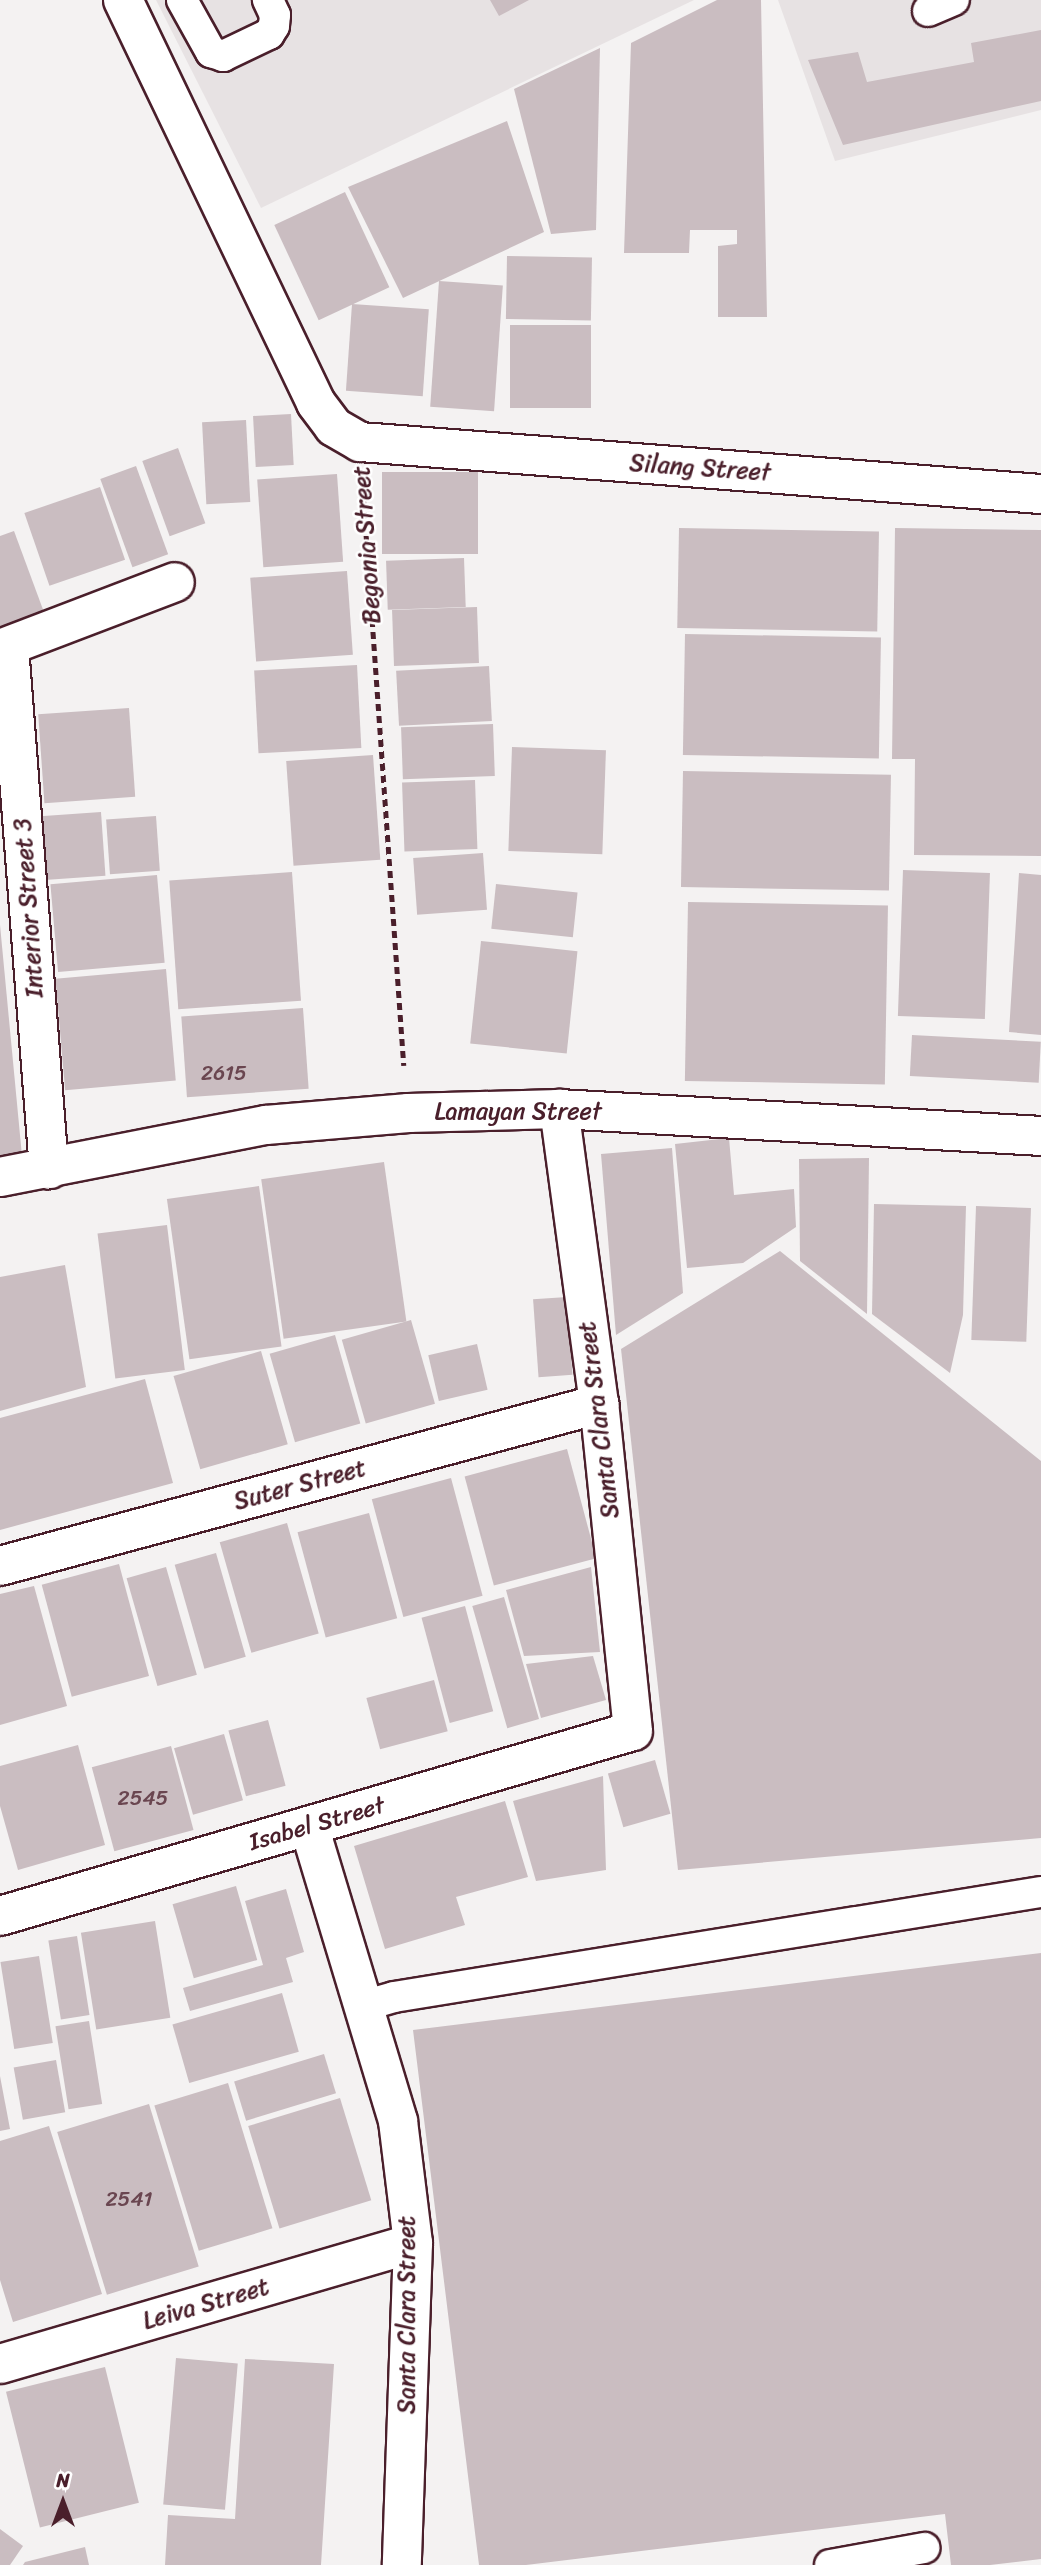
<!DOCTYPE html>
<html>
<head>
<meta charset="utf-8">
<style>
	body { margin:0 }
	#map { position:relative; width:1041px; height:2565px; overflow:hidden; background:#f4f2f2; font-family:Sriracha,sans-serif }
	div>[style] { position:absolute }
	.built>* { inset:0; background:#e7e2e3 }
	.building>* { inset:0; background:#cabdc1; transform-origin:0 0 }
	.path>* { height:4.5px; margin-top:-2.25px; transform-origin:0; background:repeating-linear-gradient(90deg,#4a1f2b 0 7px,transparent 0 12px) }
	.roads { filter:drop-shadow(2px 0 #4a1f2b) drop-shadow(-2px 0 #4a1f2b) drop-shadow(0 2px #4a1f2b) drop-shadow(0 -2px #4a1f2b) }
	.lane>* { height:30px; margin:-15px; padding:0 15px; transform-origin:15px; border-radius:15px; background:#fff }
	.street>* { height:38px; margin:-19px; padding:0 19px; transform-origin:19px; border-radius:19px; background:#fff }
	span { translate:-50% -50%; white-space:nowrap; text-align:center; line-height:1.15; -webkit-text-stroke:5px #fff; paint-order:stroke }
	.number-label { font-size:21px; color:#6a4650 }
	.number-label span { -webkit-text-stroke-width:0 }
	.street-label { font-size:24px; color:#4a1f2b }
	.north { position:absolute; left:28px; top:2467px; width:70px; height:70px; -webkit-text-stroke:5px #fff; paint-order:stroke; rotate:0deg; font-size:19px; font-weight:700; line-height:28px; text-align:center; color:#4a1f2b }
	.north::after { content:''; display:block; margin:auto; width:24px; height:32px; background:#4a1f2b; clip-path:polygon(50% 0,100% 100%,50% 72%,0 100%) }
</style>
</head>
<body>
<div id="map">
	<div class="built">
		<div style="clip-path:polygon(156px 0,694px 0,261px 208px)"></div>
		<div style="clip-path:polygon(778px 0,1041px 0,1041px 110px,835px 161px)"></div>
	</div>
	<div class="building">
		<div style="clip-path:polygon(490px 0,529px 0,499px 16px)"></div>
		<div style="clip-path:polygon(717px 0,761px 0,767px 317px,718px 317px,718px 246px,737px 244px,737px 230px,690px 230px,689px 253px,624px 253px,631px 43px)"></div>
		<div style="clip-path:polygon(1041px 30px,1041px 101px,843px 145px,808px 60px,858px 52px,867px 82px,974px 62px,971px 43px)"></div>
		<div style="clip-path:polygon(600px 48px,596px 230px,551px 234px,514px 89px)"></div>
		<div style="clip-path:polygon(507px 121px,544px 232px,403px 298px,348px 187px)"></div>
		<div style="left:345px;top:192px;width:105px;height:78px;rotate:65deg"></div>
		<div style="left:507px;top:256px;width:85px;height:63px;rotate:1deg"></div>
		<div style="left:439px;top:281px;width:64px;height:126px;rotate:4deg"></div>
		<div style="left:352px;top:304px;width:77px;height:87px;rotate:4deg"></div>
		<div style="left:510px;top:325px;width:81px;height:83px"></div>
		<div style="left:291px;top:414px;width:51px;height:38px;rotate:87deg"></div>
		<div style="left:246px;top:420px;width:82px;height:44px;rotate:87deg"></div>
		<div style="left:178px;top:448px;width:80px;height:38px;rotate:70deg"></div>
		<div style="left:136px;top:466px;width:94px;height:38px;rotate:70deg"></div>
		<div style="left:382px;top:472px;width:96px;height:82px"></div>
		<div style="left:337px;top:474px;width:88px;height:80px;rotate:86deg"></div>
		<div style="left:100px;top:487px;width:77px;height:80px;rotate:71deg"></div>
		<div style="left:679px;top:528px;width:200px;height:100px;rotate:1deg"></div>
		<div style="clip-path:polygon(895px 528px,1041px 530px,1041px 856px,914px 855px,915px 759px,892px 759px)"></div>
		<div style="clip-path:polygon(14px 531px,45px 615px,0 631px,0 536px)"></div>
		<div style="left:464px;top:558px;width:49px;height:78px;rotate:88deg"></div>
		<div style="left:347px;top:571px;width:84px;height:97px;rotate:86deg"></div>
		<div style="left:477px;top:607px;width:56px;height:85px;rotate:88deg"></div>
		<div style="left:685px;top:634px;width:196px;height:121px;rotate:1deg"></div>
		<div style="left:357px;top:665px;width:83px;height:103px;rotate:87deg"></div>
		<div style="left:489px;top:666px;width:55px;height:93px;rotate:87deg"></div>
		<div style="left:129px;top:708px;width:89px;height:91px;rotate:86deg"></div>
		<div style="left:493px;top:724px;width:52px;height:92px;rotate:88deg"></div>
		<div style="left:512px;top:747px;width:94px;height:104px;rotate:2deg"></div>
		<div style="left:373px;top:755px;width:105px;height:87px;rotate:86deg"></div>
		<div style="left:683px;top:771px;width:208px;height:116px;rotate:1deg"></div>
		<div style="left:475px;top:780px;width:69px;height:73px;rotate:88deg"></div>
		<div style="left:101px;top:812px;width:64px;height:61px;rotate:86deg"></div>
		<div style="left:156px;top:816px;width:55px;height:50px;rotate:86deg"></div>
		<div style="left:483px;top:853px;width:57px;height:70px;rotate:86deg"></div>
		<div style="left:903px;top:870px;width:87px;height:146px;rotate:2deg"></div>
		<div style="left:292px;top:872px;width:129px;height:123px;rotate:86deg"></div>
		<div style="clip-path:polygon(1019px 873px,1041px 875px,1041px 1035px,1009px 1032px)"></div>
		<div style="left:157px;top:875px;width:88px;height:107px;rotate:85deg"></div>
		<div style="left:496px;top:884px;width:82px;height:45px;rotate:6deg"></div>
		<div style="left:688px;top:902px;width:200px;height:179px;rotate:1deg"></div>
		<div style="clip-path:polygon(0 925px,22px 1156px,0 1158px)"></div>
		<div style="left:481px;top:941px;width:97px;height:103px;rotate:6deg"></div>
		<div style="left:166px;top:969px;width:112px;height:111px;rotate:85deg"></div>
		<div style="left:303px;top:1008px;width:81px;height:122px;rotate:86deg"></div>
		<div style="left:912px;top:1035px;width:129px;height:41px;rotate:3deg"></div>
		<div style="clip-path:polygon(729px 1138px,734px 1195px,794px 1189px,796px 1227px,743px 1263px,687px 1268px,675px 1144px)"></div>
		<div style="clip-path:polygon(672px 1148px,683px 1293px,616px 1335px,601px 1154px)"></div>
		<div style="clip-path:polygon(869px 1158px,867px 1314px,800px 1261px,799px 1159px)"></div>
		<div style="left:384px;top:1162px;width:161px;height:124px;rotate:82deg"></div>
		<div style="left:259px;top:1186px;width:162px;height:93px;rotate:82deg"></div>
		<div style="clip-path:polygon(874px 1204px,966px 1206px,963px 1315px,950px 1373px,872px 1314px)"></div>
		<div style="left:976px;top:1206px;width:55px;height:134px;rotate:2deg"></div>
		<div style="left:167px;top:1225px;width:146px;height:70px;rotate:83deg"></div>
		<div style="clip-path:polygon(780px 1251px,1041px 1461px,1041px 1838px,678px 1870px,621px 1349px)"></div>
		<div style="clip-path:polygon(65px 1265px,86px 1387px,0 1411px,0 1277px)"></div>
		<div style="left:567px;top:1297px;width:78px;height:34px;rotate:86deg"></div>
		<div style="left:411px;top:1320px;width:87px;height:72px;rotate:74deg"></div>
		<div style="left:335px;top:1335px;width:92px;height:68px;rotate:74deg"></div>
		<div style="left:477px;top:1344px;width:47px;height:50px;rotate:77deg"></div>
		<div style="left:261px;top:1351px;width:97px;height:91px;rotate:74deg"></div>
		<div style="clip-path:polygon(145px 1379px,173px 1483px,0 1530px,0 1418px)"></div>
		<div style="left:567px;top:1449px;width:113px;height:106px;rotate:75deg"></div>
		<div style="left:451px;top:1478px;width:122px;height:82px;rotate:75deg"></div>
		<div style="left:369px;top:1513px;width:109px;height:74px;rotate:75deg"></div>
		<div style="left:287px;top:1523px;width:115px;height:70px;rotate:74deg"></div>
		<div style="left:216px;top:1553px;width:108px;height:43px;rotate:74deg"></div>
		<div style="left:119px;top:1564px;width:116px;height:80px;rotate:75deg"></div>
		<div style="left:166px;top:1567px;width:112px;height:41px;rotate:74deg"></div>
		<div style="clip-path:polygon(591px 1567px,600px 1652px,524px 1656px,506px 1590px)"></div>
		<div style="clip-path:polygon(34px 1586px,67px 1706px,0 1725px,0 1594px)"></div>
		<div style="left:504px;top:1597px;width:127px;height:33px;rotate:74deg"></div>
		<div style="left:465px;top:1606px;width:109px;height:45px;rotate:75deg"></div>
		<div style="clip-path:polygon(593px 1656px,606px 1700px,541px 1718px,526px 1664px)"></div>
		<div style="left:434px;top:1680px;width:53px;height:70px;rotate:75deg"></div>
		<div style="left:268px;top:1720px;width:68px;height:41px;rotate:75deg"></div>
		<div style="left:224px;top:1734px;width:69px;height:52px;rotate:74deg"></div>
		<div style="clip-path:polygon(78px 1745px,105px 1845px,18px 1870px,0 1806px,0 1766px)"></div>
		<div style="left:171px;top:1746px;width:87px;height:82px;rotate:75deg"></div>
		<div style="left:655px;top:1760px;width:56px;height:49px;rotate:74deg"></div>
		<div style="clip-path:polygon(603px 1776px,606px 1870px,536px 1881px,513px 1801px)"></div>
		<div style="clip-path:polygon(505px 1801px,528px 1877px,456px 1897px,465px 1925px,385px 1949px,354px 1846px)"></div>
		<div style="left:236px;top:1886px;width:77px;height:66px;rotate:74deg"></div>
		<div style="clip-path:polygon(286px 1889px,304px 1952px,286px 1958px,293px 1982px,190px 2011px,183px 1988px,263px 1965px,245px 1901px)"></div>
		<div style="left:155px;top:1921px;width:98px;height:75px;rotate:81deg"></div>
		<div style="left:77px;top:1936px;width:80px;height:29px;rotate:81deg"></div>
		<div style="clip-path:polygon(1041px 1953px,1041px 2559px,990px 2565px,951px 2565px,945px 2514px,526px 2565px,479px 2565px,413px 2030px)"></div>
		<div style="left:39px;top:1956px;width:88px;height:39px;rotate:81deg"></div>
		<div style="left:282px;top:1993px;width:61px;height:114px;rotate:74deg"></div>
		<div style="left:89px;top:2021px;width:84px;height:34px;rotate:81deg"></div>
		<div style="left:324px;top:2054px;width:41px;height:94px;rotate:73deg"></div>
		<div style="left:56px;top:2060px;width:53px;height:43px;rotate:80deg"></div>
		<div style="clip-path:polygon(0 2076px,10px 2129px,0 2131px)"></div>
		<div style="left:228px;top:2083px;width:152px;height:77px;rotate:73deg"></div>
		<div style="left:340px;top:2098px;width:107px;height:96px;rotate:73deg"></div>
		<div style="left:149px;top:2104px;width:170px;height:96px;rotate:73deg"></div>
		<div style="clip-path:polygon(49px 2126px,102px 2294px,13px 2322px,0 2280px,0 2141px)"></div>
		<div style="left:176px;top:2358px;width:62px;height:147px;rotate:5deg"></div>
		<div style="clip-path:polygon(245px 2359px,334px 2364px,321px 2565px,165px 2565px,168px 2515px,235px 2519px)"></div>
		<div style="left:105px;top:2367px;width:140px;height:102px;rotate:76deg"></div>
		<div style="clip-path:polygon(0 2529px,23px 2546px,10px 2565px,0 2565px)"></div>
		<div style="clip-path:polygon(85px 2547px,89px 2565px,23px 2565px,25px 2562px)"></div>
	</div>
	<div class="path">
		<div style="left:363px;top:488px;width:579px;rotate:85.94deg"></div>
	</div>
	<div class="roads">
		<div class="lane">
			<div style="left:182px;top:0;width:60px;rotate:60.9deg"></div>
			<div style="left:211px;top:52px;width:13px;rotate:18deg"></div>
			<div style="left:223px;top:56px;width:51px;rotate:-25.6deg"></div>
			<div style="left:269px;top:34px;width:9px;rotate:-58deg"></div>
			<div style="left:274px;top:26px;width:11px;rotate:-85deg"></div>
			<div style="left:275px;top:15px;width:17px;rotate:-115deg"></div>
			<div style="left:928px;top:11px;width:28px;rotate:-23deg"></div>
			<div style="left:363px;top:2006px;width:32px;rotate:-16deg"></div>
			<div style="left:394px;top:1997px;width:655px;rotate:-9.22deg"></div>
			<div style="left:830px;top:2565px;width:96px;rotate:-10.3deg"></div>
		</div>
		<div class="street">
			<div style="left:123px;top:0;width:447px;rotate:64.4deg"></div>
			<div style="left:316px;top:403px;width:30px;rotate:53deg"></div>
			<div style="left:334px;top:427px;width:30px;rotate:30deg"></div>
			<div style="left:360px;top:442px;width:683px;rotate:4.37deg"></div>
			<div style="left:9px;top:647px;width:524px;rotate:85.62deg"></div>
			<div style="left:0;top:649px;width:187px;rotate:-20.9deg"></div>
			<div style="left:0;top:1177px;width:271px;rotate:-11.1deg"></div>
			<div style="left:266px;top:1125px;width:143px;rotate:-4.8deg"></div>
			<div style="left:408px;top:1113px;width:151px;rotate:-1.5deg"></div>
			<div style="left:559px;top:1109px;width:483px;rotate:3.2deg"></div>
			<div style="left:0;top:1566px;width:621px;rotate:-15.13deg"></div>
			<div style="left:309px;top:1826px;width:308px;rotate:73.2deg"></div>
			<div style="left:398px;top:2121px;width:123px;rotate:83deg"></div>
			<div style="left:413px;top:2243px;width:322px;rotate:92deg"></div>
			<div style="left:0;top:1916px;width:659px;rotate:-16.29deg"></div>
			<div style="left:633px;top:1731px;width:329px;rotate:-95.9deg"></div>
			<div style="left:599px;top:1404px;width:298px;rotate:-97.7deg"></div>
			<div style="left:0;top:2364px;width:430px;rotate:-16.3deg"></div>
		</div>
	</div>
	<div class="number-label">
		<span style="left:224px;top:1073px">2615</span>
		<span style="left:143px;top:1798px">2545</span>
		<span style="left:129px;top:2199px">2541</span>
	</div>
	<div class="street-label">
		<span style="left:700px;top:468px;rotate:4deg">Silang Street</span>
		<span style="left:367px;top:545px;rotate:-94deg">Begonia Street</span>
		<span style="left:29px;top:908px;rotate:-94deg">Interior Street 3</span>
		<span style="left:518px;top:1112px">Lamayan Street</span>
		<span style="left:599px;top:1420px;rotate:-97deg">Santa Clara Street</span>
		<span style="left:300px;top:1485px;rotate:-15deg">Suter Street</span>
		<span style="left:317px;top:1824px;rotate:-16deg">Isabel Street</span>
		<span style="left:206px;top:2304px;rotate:-16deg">Leiva Street</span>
		<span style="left:407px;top:2315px;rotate:-90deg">Santa Clara Street</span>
	</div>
	<div class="north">N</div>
</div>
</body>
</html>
